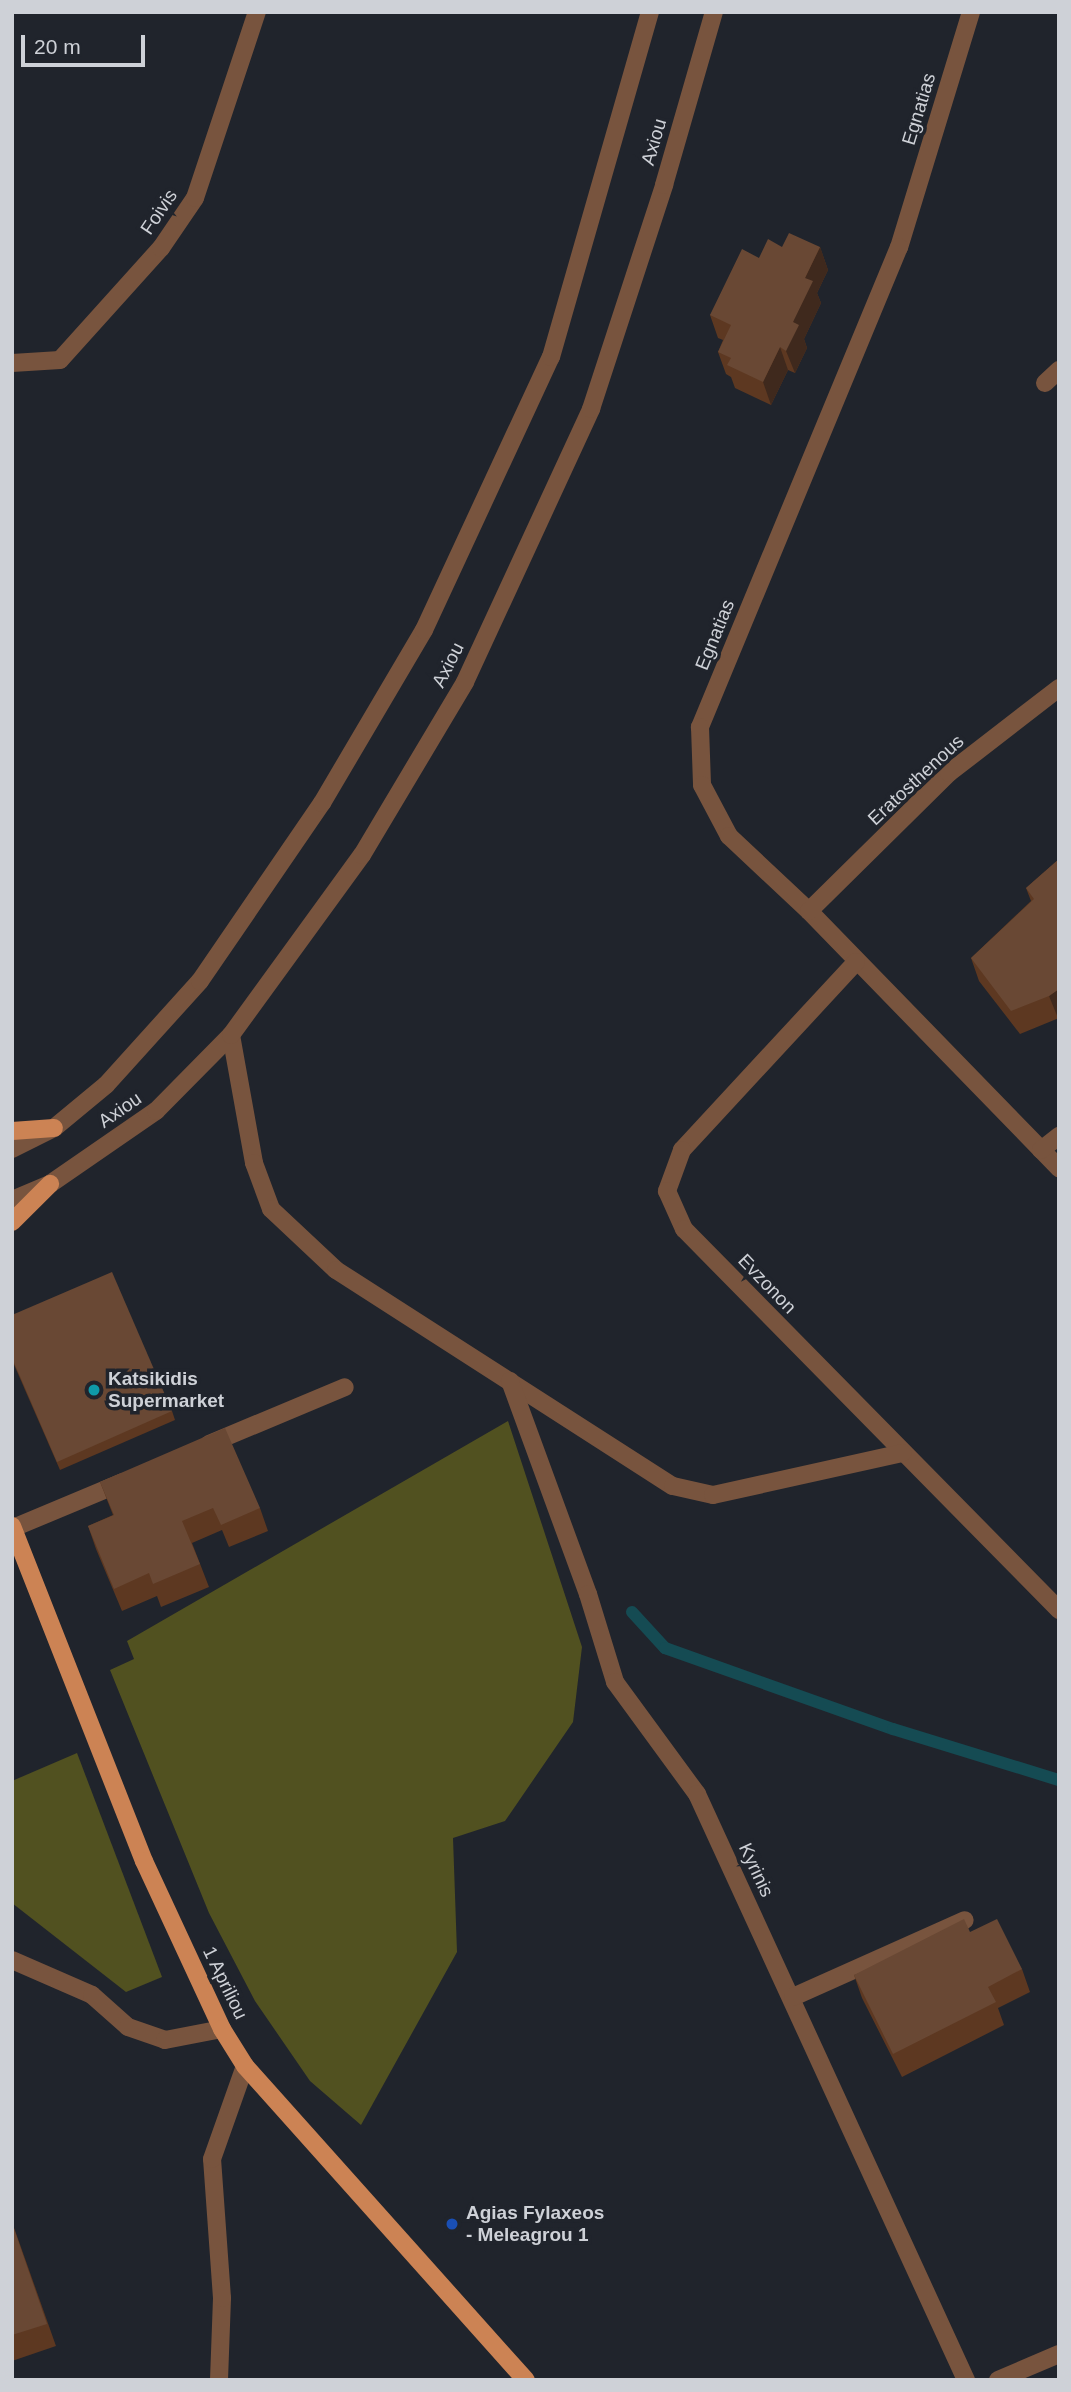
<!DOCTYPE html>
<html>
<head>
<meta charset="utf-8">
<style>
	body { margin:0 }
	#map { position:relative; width:1071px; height:2392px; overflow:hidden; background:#20242c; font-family:Helvetica,sans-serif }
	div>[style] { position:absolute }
	.forest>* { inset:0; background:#515120 }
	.stream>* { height:12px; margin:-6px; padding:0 6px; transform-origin:6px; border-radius:6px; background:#154b53 }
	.minor>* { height:18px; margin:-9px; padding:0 9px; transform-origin:9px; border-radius:9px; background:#78543e }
	.major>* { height:18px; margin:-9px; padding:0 9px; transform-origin:9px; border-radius:9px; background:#cc8354 }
	.wall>* { inset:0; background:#5d3821 }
	.shaded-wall>* { inset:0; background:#3f291d }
	.building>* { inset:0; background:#694834 }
	.dots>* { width:19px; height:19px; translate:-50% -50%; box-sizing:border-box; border:4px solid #20242c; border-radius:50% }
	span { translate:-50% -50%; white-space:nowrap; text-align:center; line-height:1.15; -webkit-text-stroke:7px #20242c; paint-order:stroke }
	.street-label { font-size:19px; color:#ced1d7 }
	.poi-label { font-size:19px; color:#ced1d7; font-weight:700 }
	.left { translate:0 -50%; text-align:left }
	.frame { position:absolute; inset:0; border:14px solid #ced1d7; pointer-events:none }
	.scale { position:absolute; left:21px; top:35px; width:124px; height:32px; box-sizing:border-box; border:4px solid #ced1d7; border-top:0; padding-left:9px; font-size:21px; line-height:24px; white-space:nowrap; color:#ced1d7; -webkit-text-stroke:5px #20242c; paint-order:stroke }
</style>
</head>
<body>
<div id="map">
	<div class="forest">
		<div style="clip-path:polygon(508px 1421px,582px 1647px,573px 1722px,505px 1821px,453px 1838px,457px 1952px,361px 2125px,310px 2081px,255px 2001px,209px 1913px,110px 1670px,134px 1659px,127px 1641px)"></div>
		<div style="clip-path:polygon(77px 1753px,162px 1977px,126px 1992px,12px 1903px,12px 1781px)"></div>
	</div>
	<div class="stream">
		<div style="left:632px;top:1612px;width:49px;rotate:47.5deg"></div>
		<div style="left:665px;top:1648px;width:242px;rotate:19.6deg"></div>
		<div style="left:893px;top:1729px;width:174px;rotate:17.1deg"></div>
	</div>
	<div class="minor">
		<div style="left:971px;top:12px;width:246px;rotate:107deg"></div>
		<div style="left:899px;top:247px;width:520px;rotate:112.52deg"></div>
		<div style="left:700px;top:727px;width:58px;rotate:88deg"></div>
		<div style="left:702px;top:785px;width:58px;rotate:62.1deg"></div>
		<div style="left:729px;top:836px;width:110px;rotate:43.2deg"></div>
		<div style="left:809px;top:911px;width:359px;rotate:45.8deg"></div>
		<div style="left:12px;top:363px;width:48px;rotate:-3.6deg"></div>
		<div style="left:60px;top:360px;width:151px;rotate:-48deg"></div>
		<div style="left:161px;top:248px;width:60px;rotate:-55.8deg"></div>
		<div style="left:195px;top:198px;width:196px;rotate:-71.6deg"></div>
		<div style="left:1045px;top:383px;width:19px;rotate:-43deg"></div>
		<div style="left:809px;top:911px;width:197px;rotate:-44.6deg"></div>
		<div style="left:949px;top:773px;width:139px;rotate:-37.7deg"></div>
		<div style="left:856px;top:962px;width:256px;rotate:132.8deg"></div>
		<div style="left:682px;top:1150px;width:44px;rotate:110.1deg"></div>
		<div style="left:667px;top:1191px;width:42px;rotate:65.9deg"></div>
		<div style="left:684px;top:1229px;width:535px;rotate:45.45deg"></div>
		<div style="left:231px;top:1035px;width:130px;rotate:79.8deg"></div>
		<div style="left:254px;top:1163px;width:49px;rotate:69.7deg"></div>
		<div style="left:271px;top:1209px;width:89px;rotate:43.2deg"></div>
		<div style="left:336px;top:1270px;width:400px;rotate:32.7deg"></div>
		<div style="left:673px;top:1486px;width:41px;rotate:12.7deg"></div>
		<div style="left:713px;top:1495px;width:194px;rotate:-12.5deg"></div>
		<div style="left:12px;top:1149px;width:47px;rotate:-26.6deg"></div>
		<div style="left:54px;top:1128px;width:67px;rotate:-39.6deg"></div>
		<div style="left:106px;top:1085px;width:140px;rotate:-47.9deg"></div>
		<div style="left:200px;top:981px;width:216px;rotate:-55.6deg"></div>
		<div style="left:322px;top:803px;width:201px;rotate:-59.5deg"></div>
		<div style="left:424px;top:630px;width:301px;rotate:-65.1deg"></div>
		<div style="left:551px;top:357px;width:359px;rotate:-74deg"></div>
		<div style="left:1041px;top:1150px;width:23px;rotate:-38deg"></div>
		<div style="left:12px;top:1200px;width:41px;rotate:-22.8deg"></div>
		<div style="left:50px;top:1184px;width:129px;rotate:-34.6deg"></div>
		<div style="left:156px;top:1111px;width:107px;rotate:-45.4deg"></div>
		<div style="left:231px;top:1035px;width:223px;rotate:-54deg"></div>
		<div style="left:362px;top:855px;width:201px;rotate:-59.2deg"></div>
		<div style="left:465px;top:682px;width:301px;rotate:-65.2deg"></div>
		<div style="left:591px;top:409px;width:236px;rotate:-71.9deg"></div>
		<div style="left:664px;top:185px;width:180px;rotate:-73.9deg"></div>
		<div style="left:510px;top:1381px;width:227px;rotate:69.9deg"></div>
		<div style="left:588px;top:1594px;width:92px;rotate:72.9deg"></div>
		<div style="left:615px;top:1682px;width:139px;rotate:53.8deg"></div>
		<div style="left:697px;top:1794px;width:645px;rotate:65.34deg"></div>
		<div style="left:209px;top:1444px;width:147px;rotate:-22.7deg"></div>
		<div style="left:13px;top:1528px;width:119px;rotate:-22.7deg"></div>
		<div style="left:12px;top:1960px;width:87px;rotate:23.6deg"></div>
		<div style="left:92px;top:1995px;width:48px;rotate:41.6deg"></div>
		<div style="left:128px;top:2027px;width:39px;rotate:19deg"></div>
		<div style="left:165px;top:2040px;width:58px;rotate:-10.9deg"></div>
		<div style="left:793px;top:1997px;width:188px;rotate:-24.1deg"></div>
		<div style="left:219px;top:2380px;width:82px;rotate:-87.9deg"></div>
		<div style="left:222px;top:2298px;width:139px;rotate:-94.1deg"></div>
		<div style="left:212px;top:2159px;width:99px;rotate:-70.5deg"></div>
		<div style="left:998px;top:2380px;width:66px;rotate:-23.1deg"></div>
	</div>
	<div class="major">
		<div style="left:12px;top:1131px;width:42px;rotate:-4.1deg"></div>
		<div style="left:12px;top:1222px;width:54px;rotate:-45deg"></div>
		<div style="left:12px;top:1526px;width:360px;rotate:68.5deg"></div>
		<div style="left:144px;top:1861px;width:185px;rotate:65.1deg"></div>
		<div style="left:222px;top:2029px;width:44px;rotate:58.1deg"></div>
		<div style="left:245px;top:2066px;width:421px;rotate:48.2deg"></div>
	</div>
	<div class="wall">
		<div style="clip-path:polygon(782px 247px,820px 247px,828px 270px,817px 293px,821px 303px,804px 339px,807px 348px,795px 373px,788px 370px,771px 405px,735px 388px,731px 377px,726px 374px,718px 352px,723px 340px,718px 338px,710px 315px,759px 258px)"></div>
		<div style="clip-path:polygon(1059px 859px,1059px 1018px,1020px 1034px,979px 981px,971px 958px,1031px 901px,1026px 888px)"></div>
		<div style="clip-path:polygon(12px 1360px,172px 1411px,175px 1420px,60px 1470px)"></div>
		<div style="clip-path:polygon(100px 1482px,260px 1508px,268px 1531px,229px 1547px,222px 1530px,192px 1543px,209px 1587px,161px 1607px,157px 1596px,122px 1611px,96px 1549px,88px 1526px,113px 1515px)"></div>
		<div style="clip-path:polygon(970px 1932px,1022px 1969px,1030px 1992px,998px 2008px,1004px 2025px,902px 2077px,862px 1998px,854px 1975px)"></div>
		<div style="clip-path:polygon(12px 2222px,56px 2346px,12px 2361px)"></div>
	</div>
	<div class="shaded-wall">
		<div style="clip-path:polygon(820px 247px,828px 270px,817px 293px,821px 303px,804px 339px,807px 348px,795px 373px,786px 351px,793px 322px,805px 278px)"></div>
		<div style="clip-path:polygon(780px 347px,788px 370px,771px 405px,763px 382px)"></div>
		<div style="clip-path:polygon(1059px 989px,1059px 1018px,1058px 1018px,1049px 996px)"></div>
	</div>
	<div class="building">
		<div style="clip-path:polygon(789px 233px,820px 247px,805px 278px,813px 281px,793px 322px,799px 325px,786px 351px,780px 347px,763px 382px,727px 365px,731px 358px,718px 352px,731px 325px,710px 315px,742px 249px,759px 258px,768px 239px,782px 247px)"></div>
		<div style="clip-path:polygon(1059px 859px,1059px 989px,1049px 996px,1011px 1011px,971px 958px,1034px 899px,1026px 888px)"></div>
		<div style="clip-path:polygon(112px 1272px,172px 1411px,57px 1462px,12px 1358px,12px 1315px)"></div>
		<div style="clip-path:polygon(225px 1428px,260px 1508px,221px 1525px,213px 1508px,182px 1521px,200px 1564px,153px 1584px,149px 1573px,114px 1589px,88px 1526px,114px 1515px,100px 1482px)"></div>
		<div style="clip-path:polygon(964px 1919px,970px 1932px,997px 1919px,1022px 1969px,988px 1987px,996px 2002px,893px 2054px,854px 1975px)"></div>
		<div style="clip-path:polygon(12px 2223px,47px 2324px,12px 2335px)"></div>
	</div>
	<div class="dots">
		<div style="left:94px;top:1390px;background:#0f9aa8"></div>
		<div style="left:452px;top:2224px;background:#1a4fb4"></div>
	</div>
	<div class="street-label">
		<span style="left:919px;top:109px;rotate:-73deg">Egnatias</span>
		<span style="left:654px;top:142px;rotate:-74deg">Axiou</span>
		<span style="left:159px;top:212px;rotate:-56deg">Foivis</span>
		<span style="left:715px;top:635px;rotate:-68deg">Egnatias</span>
		<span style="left:448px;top:665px;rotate:-63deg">Axiou</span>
		<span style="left:916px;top:780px;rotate:-43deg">Eratosthenous</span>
		<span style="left:120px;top:1110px;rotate:-35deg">Axiou</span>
		<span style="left:767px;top:1284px;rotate:46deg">Evzonon</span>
		<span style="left:756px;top:1870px;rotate:65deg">Kyrinis</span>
		<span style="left:225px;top:1983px;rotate:64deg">1 Apriliou</span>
	</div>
	<div class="poi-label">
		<span class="left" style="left:108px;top:1390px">Katsikidis<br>Supermarket</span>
		<span class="left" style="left:466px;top:2224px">Agias Fylaxeos<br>- Meleagrou 1</span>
	</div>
	<div class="frame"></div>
	<div class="scale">20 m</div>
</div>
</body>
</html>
